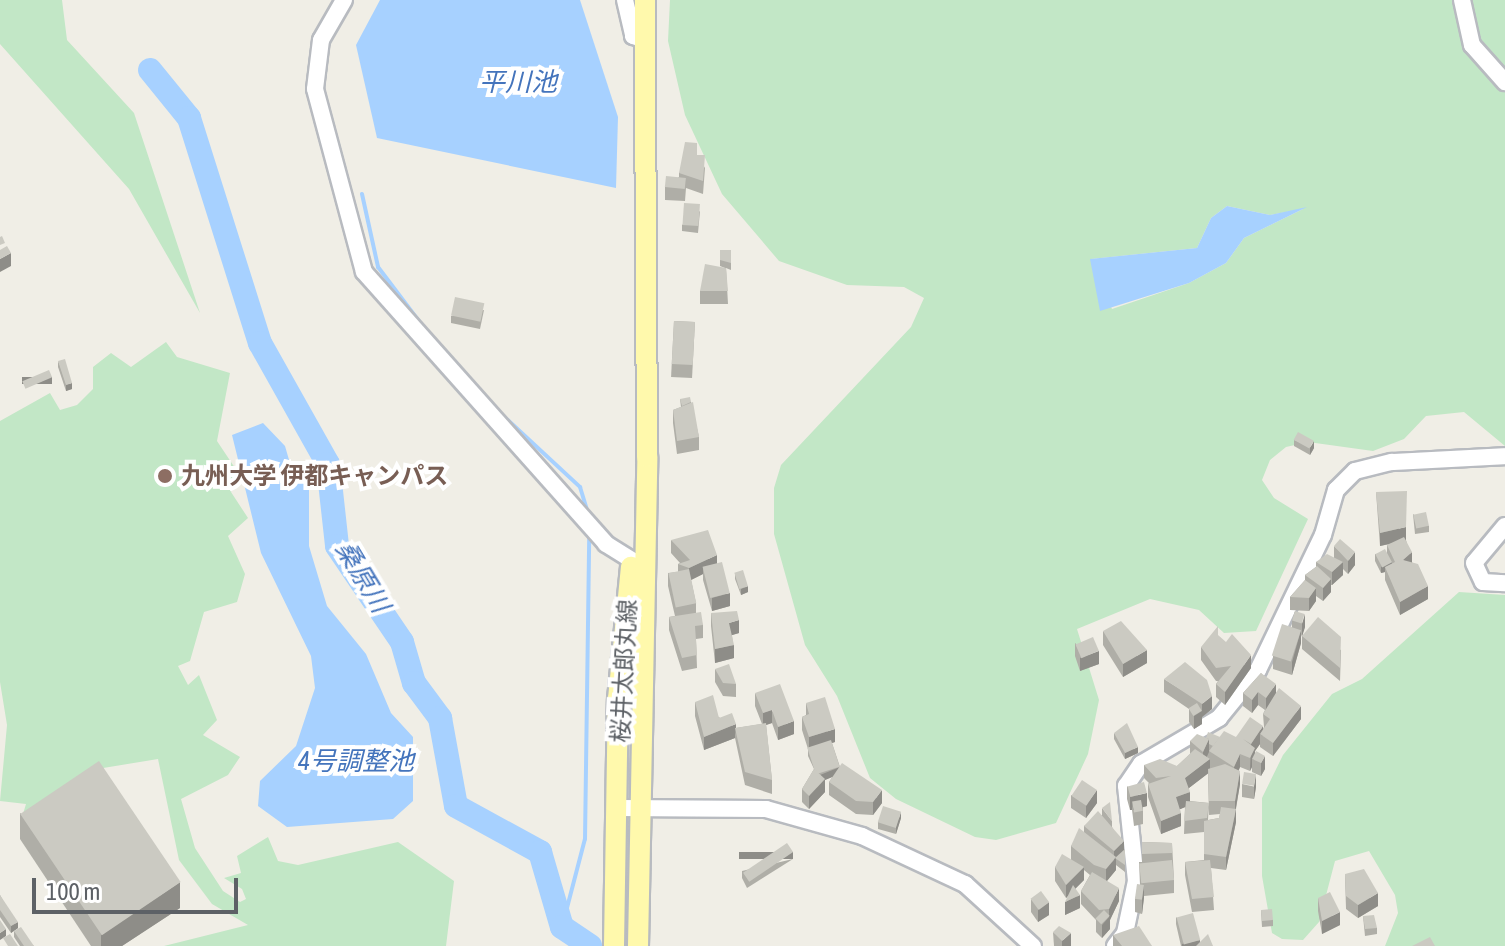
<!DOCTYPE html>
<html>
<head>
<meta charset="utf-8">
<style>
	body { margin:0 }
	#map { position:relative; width:1505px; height:946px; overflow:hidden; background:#f0eee6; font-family:"Asap Condensed","Noto Sans JP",sans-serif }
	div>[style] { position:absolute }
	.green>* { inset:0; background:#c2e7c6 }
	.water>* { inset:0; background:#a7d1ff }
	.stream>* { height:4px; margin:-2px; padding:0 2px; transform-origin:2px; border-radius:2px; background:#a7d1ff }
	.river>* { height:24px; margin:-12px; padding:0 12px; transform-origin:12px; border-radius:12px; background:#a7d1ff }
	.roads { filter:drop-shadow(2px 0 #b8bbc0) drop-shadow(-2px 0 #b8bbc0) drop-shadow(0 2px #b8bbc0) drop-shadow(0 -2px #b8bbc0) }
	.minor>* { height:16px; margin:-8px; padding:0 8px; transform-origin:8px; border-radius:8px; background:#fff }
	.major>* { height:20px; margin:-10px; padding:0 10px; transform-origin:10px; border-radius:10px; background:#fff9ac }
	.wall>* { inset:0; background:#afaea7; transform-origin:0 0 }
	.shaded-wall>* { inset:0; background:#8e8d88; transform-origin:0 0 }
	.building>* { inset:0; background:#cbcac2; transform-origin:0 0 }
	.dots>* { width:22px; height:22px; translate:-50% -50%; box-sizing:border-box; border:4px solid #fff; border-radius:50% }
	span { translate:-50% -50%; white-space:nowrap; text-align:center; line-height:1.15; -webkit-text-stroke:8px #fff; paint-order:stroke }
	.education-label { font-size:24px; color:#785e54; font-weight:700 }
	.left { translate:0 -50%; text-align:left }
	.street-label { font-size:24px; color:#5d6166 }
	.water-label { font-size:26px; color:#4474bc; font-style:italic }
	.scale { position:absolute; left:32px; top:878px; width:206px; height:36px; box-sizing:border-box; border:4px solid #5d6166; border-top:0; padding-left:10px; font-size:24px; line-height:28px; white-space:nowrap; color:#5d6166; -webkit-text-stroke:6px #fff; paint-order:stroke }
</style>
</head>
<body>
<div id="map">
	<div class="green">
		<div style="clip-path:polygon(0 0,62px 0,67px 40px,134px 113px,200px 313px,129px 189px,0 44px)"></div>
		<div style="clip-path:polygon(evenodd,670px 0,1505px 0,1505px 446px,1464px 412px,1426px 416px,1404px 439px,1373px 451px,1308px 442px,1286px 447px,1270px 460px,1262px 480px,1274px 498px,1308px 519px,1256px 631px,1224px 633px,1199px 610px,1150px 599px,1077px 629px,1099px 700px,1088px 754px,1056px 823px,996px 840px,975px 837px,896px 799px,870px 778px,837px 696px,805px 645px,774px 534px,774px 488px,781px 465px,911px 327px,924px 298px,904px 287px,847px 285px,779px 261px,722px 194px,685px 115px,668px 41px,670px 0,1227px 206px,1270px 215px,1303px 209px,1244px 238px,1226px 263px,1189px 283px,1112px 309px,1091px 259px,1197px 248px,1211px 218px,1227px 206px)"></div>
		<div style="clip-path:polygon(166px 342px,177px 357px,230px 373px,217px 441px,235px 468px,231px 492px,248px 518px,228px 536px,245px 574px,237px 602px,204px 612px,190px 661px,178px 666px,188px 685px,199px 675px,217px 720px,203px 735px,240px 757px,228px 775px,181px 799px,195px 848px,223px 891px,240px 902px,246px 899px,242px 889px,224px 878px,241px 873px,237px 856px,268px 837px,278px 861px,298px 865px,398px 842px,454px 881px,446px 946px,164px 946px,248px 925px,212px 904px,179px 860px,158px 759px,91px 770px,61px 812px,20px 824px,26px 804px,0 801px,7px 725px,0 682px,0 421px,50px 393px,60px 410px,77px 405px,93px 389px,93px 367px,111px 353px,131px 367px)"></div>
		<div style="clip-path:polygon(1459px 592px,1505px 595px,1505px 946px,1385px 946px,1398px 913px,1395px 895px,1369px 851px,1335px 861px,1319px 922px,1303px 940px,1282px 939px,1272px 933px,1262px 876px,1262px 798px,1283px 755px,1332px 694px,1362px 679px)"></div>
	</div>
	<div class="water">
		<div style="clip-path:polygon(380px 0,580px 0,618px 117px,616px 188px,377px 138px,356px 45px)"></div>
		<div style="clip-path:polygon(1227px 206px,1270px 215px,1307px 207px,1244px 238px,1226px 263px,1189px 283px,1100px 311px,1090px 259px,1197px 248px,1211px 218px)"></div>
		<div style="clip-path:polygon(263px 423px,285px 446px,294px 477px,309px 481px,309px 546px,327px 606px,366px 654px,391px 713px,413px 737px,413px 801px,393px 819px,287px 827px,258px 806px,260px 781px,296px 746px,315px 688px,311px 656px,261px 553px,232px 435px)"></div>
	</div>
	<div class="stream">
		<div style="left:362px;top:194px;width:75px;rotate:77.6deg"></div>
		<div style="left:378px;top:267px;width:83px;rotate:52.9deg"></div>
		<div style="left:498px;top:411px;width:112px;rotate:42.8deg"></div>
		<div style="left:580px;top:487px;width:31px;rotate:73deg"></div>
		<div style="left:562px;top:927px;width:91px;rotate:-75.4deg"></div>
		<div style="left:585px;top:839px;width:305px;rotate:-89.2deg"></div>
	</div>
	<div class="river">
		<div style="left:150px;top:70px;width:62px;rotate:50.9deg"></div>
		<div style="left:189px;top:118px;width:236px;rotate:72.5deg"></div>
		<div style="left:260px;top:343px;width:139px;rotate:60.7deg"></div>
		<div style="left:328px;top:464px;width:82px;rotate:83.7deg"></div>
		<div style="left:337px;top:546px;width:116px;rotate:55.9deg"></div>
		<div style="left:402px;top:642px;width:43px;rotate:73.7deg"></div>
		<div style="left:414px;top:683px;width:44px;rotate:53.4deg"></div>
		<div style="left:440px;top:718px;width:89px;rotate:79.7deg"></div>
		<div style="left:456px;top:806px;width:96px;rotate:28.7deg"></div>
		<div style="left:540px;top:852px;width:78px;rotate:73.7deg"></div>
		<div style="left:562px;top:927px;width:34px;rotate:34deg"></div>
	</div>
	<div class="roads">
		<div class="minor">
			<div style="left:344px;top:0;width:46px;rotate:119.9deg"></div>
			<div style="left:321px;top:40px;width:49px;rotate:97deg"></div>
			<div style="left:315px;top:89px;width:189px;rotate:75deg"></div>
			<div style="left:364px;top:272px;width:364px;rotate:48.3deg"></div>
			<div style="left:606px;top:544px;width:44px;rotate:31.9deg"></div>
			<div style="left:625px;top:0;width:37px;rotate:77deg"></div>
			<div style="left:633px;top:36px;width:13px;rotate:18deg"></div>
			<div style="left:1462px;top:0;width:46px;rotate:77.5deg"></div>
			<div style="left:1472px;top:45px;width:50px;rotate:48.3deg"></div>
			<div style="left:1505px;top:526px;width:48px;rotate:130deg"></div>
			<div style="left:1474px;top:563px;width:21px;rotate:65deg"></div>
			<div style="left:1483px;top:582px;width:22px;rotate:3deg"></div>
			<div style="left:620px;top:808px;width:146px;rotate:0.4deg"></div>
			<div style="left:766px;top:809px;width:100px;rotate:15.7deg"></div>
			<div style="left:862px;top:836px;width:114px;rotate:25deg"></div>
			<div style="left:965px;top:884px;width:92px;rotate:42.4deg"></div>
			<div style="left:1115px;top:946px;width:16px;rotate:-52deg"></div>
			<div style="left:1125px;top:933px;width:53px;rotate:-78.1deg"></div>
			<div style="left:1136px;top:881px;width:96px;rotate:-96deg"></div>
			<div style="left:1126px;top:786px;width:27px;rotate:-56deg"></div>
			<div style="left:1141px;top:764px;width:91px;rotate:-30.5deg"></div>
			<div style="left:1219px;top:718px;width:62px;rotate:-50.9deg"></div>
			<div style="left:1258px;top:670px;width:150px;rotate:-64.3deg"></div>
			<div style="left:1323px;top:535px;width:47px;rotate:-73.9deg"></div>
			<div style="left:1336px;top:490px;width:27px;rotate:-45deg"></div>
			<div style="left:1355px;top:471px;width:38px;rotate:-14deg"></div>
			<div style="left:1392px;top:462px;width:113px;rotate:-3deg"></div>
		</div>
		<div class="major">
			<div style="left:614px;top:946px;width:247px;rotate:-89.1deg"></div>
			<div style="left:618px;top:699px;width:133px;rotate:-84.4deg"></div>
			<div style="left:638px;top:946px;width:489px;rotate:-88.9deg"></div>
			<div style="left:647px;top:457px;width:457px;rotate:-90.3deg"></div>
		</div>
	</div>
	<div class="wall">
		<div style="clip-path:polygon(697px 155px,705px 168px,703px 194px,686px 188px,685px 201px,665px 200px,665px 187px,679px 177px,679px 173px)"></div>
		<div style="clip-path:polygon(700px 211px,698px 233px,682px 231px,682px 225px)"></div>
		<div style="clip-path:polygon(720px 250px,731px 250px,731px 270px,726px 268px,728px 304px,700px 304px,700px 291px,725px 268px,720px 266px)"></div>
		<div style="clip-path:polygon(484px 310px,480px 329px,451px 323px,451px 316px)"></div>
		<div style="left:674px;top:321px;width:21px;height:56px;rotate:3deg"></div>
		<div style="clip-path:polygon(58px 361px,72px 389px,66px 391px,58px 367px)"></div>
		<div style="clip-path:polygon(680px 399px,691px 402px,699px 437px,699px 450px,677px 454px,673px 423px,673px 410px,681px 407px)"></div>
		<div style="clip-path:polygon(1294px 440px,1314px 448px,1310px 455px,1294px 446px)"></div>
		<div style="clip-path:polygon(1376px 492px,1406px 540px,1412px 562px,1428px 599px,1400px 615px,1385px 580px,1385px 572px,1381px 573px,1375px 561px,1375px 554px,1387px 553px,1387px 545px,1390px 544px,1380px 546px)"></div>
		<div style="clip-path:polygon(1413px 514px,1429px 526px,1429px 532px,1415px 534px)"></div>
		<div style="clip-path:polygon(671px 540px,717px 564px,730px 606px,712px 611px,703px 580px,703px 574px,691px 580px,696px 603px,696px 613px,703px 625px,703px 638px,696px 639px,697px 668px,682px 671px,669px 630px,669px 617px,675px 616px,668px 586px,668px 573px,678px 572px,678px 564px,680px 563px,671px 553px)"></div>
		<div style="clip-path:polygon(1334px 546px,1355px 565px,1348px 574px,1343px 569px,1343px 575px,1332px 585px,1331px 585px,1331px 592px,1323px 601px,1316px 596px,1316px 601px,1309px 611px,1290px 610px,1290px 597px,1305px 580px,1305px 575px,1316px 567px,1316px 562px,1334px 558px)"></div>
		<div style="clip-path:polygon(735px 573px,748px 592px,741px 595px,735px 579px)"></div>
		<div style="clip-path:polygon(1295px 611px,1305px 627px,1301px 637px,1301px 643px,1292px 675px,1273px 669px,1273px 656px,1292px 627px,1292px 621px)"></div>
		<div style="clip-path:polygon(711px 613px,739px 633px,732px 635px,734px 658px,715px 663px,711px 626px)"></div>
		<div style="clip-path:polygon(1103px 631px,1147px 663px,1123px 677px,1103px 645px)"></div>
		<div style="clip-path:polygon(1302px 636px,1341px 650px,1340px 681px,1302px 649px)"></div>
		<div style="clip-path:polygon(1075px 643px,1099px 664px,1080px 671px,1075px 656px)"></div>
		<div style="clip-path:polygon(1201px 647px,1251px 668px,1225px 705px,1216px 697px,1216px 684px,1218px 681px,1216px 681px,1201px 660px)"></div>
		<div style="clip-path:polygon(715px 669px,736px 684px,736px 697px,723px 696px,715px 682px)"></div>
		<div style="clip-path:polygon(evenodd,1261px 673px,1276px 692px,1301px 719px,1273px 756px,1260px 747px,1260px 744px,1255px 751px,1255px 754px,1265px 769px,1261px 776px,1252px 772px,1252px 767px,1250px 771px,1240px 767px,1239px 770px,1240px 784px,1236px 809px,1236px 822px,1226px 870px,1211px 868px,1214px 910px,1192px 912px,1185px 875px,1185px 862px,1204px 860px,1204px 832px,1184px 834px,1185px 807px,1180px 809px,1181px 826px,1161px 834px,1148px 797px,1148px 784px,1149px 783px,1144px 778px,1144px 765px,1177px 766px,1190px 754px,1190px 741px,1206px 738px,1236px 737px,1263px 729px,1264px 727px,1263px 714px,1265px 710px,1258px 705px,1252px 713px,1243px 706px,1243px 693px,1261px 673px,1208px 773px,1209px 815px,1220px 814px,1219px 818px,1208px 820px,1209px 803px,1190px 801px,1189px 788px,1208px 773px)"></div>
		<div style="clip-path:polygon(1164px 679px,1212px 709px,1202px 717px,1202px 724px,1194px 729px,1189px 722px,1189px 709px,1164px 692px)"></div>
		<div style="clip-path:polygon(755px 693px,794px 734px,778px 740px,772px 723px,766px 725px,772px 780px,772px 794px,745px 785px,735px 738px,704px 750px,695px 716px,695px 702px,736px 728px,762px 724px,755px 706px)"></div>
		<div style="clip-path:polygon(806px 703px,835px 742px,832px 743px,840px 767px,882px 803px,873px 815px,856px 814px,829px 795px,829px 782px,833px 776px,825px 780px,825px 792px,809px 809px,802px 802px,802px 789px,814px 769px,808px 756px,808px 749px,802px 730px,802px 717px,806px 715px)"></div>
		<div style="clip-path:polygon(1114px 733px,1138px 753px,1125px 759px,1114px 739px)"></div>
		<div style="clip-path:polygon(1242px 784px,1256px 787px,1254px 799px,1242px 797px)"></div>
		<div style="clip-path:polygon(1127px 786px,1147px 806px,1143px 807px,1143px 824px,1134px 826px,1132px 810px,1130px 810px,1127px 799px)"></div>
		<div style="clip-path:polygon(1071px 795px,1097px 803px,1086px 818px,1071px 808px)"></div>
		<div style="clip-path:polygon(1102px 808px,1112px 821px,1112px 827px,1124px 849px,1125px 857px,1125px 872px,1116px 865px,1116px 870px,1107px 881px,1119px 901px,1110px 920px,1110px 929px,1102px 938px,1096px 932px,1096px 920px,1081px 904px,1081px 891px,1090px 875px,1084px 870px,1084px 880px,1075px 889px,1080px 908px,1065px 915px,1068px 896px,1066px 898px,1055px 881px,1055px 867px,1071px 860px,1071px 846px,1084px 832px,1084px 826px,1102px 815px)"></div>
		<div style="clip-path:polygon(20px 813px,180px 908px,122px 946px,91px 946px,20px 839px)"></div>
		<div style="clip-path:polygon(901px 818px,896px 834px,878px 829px,878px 822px)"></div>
		<div style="clip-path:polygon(1142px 842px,1172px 843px,1174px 880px,1174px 893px,1144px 896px,1142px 914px,1135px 912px,1135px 899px,1140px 885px,1139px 862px,1142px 862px)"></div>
		<div style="clip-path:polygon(793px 859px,747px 888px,742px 878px,742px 871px)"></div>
		<div style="clip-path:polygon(1345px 874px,1378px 906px,1358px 918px,1346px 909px)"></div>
		<div style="clip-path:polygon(0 895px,18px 928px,11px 933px,0 917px)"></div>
		<div style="clip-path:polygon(1318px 898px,1340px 925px,1322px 934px,1318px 911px)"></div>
		<div style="clip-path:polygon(1031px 899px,1049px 915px,1038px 922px,1031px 912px)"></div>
		<div style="clip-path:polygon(1261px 910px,1273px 920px,1273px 926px,1262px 927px)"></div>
		<div style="clip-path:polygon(1363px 916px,1377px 928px,1377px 934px,1365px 936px)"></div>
		<div style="clip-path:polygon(1176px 917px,1200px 942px,1213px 946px,1181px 946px,1176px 924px)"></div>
		<div style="clip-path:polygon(14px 931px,34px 946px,20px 946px,14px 937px)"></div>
		<div style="clip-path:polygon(1053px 932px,1071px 946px,1054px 946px)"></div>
		<div style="clip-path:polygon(1113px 935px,1152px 946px,1113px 946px)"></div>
	</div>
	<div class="shaded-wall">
		<div style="clip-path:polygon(11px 253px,11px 266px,0 272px,0 259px)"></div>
		<div style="left:52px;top:377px;width:7px;height:30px;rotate:90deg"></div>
		<div style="clip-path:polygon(72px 383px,72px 389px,66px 391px,66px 385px)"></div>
		<div style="clip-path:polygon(1314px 441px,1314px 448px,1310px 455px,1310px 448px)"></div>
		<div style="clip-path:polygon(1406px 527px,1406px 540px,1380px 546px,1380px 533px)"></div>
		<div style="clip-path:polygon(1355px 552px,1355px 565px,1348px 574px,1348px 561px)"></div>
		<div style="clip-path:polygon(1412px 552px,1412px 565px,1403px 560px)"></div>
		<div style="clip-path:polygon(717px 555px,717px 568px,703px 567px,703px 574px,689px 581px,689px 568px)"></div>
		<div style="clip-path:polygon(1343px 562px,1343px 575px,1332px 585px,1332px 572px)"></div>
		<div style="clip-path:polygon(1392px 562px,1392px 568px,1385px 567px,1385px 572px,1381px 573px,1381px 567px)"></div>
		<div style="clip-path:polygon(1331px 579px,1331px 592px,1323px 601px,1323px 588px)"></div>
		<div style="clip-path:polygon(748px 586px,748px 592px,741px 595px,741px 589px)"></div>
		<div style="clip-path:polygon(1428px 586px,1428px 599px,1400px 615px,1400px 602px)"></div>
		<div style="clip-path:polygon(1316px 588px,1316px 601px,1309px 611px,1309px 598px)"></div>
		<div style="clip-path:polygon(730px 593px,730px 606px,712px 611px,712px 598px)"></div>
		<div style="clip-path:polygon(1305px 614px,1305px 627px,1302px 637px,1302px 624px)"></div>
		<div style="clip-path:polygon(739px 620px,739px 633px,729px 636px,729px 623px)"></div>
		<div style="clip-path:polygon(1301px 630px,1301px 643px,1292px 675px,1292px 662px)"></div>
		<div style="clip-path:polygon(734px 645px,734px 658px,715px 663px,715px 649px)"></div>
		<div style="clip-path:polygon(1147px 650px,1147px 663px,1123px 677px,1123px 664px)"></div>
		<div style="clip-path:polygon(1099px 651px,1099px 664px,1080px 671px,1080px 658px)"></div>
		<div style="clip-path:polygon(1251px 655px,1251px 668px,1225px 705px,1225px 692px)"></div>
		<div style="clip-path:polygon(1276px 684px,1276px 697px,1266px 711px,1266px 698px)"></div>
		<div style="clip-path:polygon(1258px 692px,1258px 705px,1252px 713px,1252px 700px)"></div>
		<div style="clip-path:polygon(1212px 696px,1212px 709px,1202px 717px,1202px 704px)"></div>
		<div style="clip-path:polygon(1301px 706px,1301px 719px,1273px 756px,1273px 743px)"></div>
		<div style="clip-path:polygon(772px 710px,772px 723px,763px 726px,763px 713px)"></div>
		<div style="clip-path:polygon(1202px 711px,1202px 724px,1194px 729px,1194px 716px)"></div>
		<div style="clip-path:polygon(794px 721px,794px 734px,778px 740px,778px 727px)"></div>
		<div style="clip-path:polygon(736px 724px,736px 735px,735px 728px,735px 738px,704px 750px,704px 737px)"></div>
		<div style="clip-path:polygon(1263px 726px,1263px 736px,1260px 734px,1260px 744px,1255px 751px,1255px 760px,1252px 759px,1252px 767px,1250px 771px,1251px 744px)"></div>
		<div style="clip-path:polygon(835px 729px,835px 742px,809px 750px,809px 737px)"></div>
		<div style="clip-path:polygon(1209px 739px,1209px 752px,1204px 763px,1210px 759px,1210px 772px,1185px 791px,1185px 778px,1203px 764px,1203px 752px)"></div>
		<div style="clip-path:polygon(1138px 747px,1138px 753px,1125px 759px,1125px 753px)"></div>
		<div style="clip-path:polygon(1240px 754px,1240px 767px,1234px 780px,1234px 767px)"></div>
		<div style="clip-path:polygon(1265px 756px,1265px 769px,1261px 776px,1261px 763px)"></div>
		<div style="clip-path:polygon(840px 767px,840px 774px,825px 780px,825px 792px,809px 809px,809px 796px,820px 775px)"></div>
		<div style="clip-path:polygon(1240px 771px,1240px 784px,1235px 813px,1236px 809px,1236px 822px,1226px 870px,1226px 857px,1235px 814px,1235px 801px)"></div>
		<div style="clip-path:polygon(1256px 774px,1256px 787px,1254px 799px,1254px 786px)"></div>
		<div style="clip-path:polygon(882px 790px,882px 803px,873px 815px,873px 802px)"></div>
		<div style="clip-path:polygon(1097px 790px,1097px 803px,1086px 818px,1086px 805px)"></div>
		<div style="clip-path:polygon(1190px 792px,1190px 805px,1176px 811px,1176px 797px)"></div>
		<div style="clip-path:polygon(1147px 793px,1147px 806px,1133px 810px,1132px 802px,1132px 810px,1130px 810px,1130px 797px)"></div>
		<div style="clip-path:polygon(901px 812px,901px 818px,896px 834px,896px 827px)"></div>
		<div style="clip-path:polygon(1181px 813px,1181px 826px,1161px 834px,1161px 821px)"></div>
		<div style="clip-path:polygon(1124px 841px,1124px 854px,1116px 858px,1116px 870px,1106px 882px,1106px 869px,1114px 860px,1114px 851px)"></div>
		<div style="left:793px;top:852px;width:7px;height:54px;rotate:90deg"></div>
		<div style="clip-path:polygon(1084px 867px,1084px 880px,1066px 898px,1066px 885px)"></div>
		<div style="clip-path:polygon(180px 882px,180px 908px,122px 946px,101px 946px,101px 935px)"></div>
		<div style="clip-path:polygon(1144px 885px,1144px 898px,1142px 914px,1142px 900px)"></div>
		<div style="clip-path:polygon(1119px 888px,1119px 901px,1110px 920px,1110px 929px,1102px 938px,1102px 925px,1109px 917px,1109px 909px)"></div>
		<div style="clip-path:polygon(1378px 893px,1378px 906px,1358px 918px,1358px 905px)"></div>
		<div style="clip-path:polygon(1080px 895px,1080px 908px,1065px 915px,1065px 902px)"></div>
		<div style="clip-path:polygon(1049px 902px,1049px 915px,1038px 922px,1038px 909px)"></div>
		<div style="clip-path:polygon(1340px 912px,1340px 925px,1322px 934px,1322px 921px)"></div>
		<div style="clip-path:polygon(18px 922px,18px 928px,11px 933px,11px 926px)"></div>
		<div style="clip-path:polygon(6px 929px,6px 936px,0 940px,0 933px)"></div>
		<div style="clip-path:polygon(1071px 933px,1071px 946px,1062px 946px,1062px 941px)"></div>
		<div style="clip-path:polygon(1200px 940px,1200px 946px,1182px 946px,1182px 944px)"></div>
	</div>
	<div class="building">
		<div style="clip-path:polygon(685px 142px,697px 143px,697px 155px,705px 155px,703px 181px,679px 173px)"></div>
		<div style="left:666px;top:176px;width:20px;height:11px;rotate:6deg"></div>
		<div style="left:684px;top:203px;width:16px;height:22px;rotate:4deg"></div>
		<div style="clip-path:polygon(2px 236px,5px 243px,0 245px,0 237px)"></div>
		<div style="clip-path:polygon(7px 246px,11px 253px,0 259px,0 250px)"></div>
		<div style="clip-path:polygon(720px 250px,731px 250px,731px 263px,720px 260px)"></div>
		<div style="clip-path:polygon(705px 264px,726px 268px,728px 291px,700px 291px)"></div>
		<div style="left:455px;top:297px;width:30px;height:19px;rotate:12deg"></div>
		<div style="left:674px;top:321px;width:21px;height:43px;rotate:3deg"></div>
		<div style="clip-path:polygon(65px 359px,72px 383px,66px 385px,58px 361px)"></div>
		<div style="left:49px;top:370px;width:8px;height:29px;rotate:67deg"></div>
		<div style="clip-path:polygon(690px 397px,691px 402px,682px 406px,680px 399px)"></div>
		<div style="clip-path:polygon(693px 402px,699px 437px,677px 441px,673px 410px)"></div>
		<div style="left:1298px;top:432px;width:18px;height:9px;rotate:29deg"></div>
		<div style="clip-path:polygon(1407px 491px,1406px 527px,1380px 533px,1376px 492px)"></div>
		<div style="left:1426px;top:512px;width:14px;height:13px;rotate:78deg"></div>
		<div style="clip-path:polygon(708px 530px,717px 555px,689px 568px,678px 564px,690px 560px,671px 540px)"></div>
		<div style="clip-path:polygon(1404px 537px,1412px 552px,1403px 560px,1418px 564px,1428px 586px,1400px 602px,1385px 567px,1395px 562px,1387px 545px)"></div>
		<div style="clip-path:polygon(1340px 539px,1355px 552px,1348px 561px,1334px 546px)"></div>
		<div style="left:1385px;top:549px;width:15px;height:11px;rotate:62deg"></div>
		<div style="clip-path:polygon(1327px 554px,1343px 562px,1332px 572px,1316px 562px)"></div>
		<div style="left:722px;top:562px;width:32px;height:20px;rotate:76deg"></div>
		<div style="clip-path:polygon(1317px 566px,1331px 579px,1323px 588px,1305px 575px)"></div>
		<div style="left:689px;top:569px;width:35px;height:21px;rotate:78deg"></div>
		<div style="left:743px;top:570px;width:17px;height:9px;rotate:73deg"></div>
		<div style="clip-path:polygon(1305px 580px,1316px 588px,1309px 598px,1290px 597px)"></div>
		<div style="clip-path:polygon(737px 611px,739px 620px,729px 623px,734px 645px,715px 649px,711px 613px)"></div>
		<div style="left:1295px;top:611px;width:10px;height:10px;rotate:17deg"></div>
		<div style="clip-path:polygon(701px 612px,703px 625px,695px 626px,697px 655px,682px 658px,669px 617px)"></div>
		<div style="clip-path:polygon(1318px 617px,1341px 637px,1340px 668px,1302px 636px)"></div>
		<div style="clip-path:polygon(1121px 621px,1147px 650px,1123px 664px,1103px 631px)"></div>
		<div style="left:1282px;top:624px;width:20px;height:33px;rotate:18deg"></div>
		<div style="clip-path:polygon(1218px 626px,1218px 635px,1226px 642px,1232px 634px,1251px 655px,1225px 692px,1216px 684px,1231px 666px,1216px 668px,1201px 647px)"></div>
		<div style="left:1093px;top:637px;width:15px;height:19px;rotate:67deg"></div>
		<div style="clip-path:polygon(1185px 662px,1207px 680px,1212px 696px,1202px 704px,1164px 679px)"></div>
		<div style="clip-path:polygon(729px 664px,736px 684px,723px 683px,715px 669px)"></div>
		<div style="clip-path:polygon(1261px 673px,1276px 684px,1266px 698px,1258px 692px,1252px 700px,1243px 693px)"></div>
		<div style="clip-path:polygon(780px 684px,794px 721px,778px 727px,772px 710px,763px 713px,755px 693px)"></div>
		<div style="clip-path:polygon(1279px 688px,1301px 706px,1273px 743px,1260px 734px,1270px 719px,1263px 714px)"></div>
		<div style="clip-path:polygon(713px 695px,719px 718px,732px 713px,736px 724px,704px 737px,695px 702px)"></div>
		<div style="clip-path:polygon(825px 697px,835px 729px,809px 737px,802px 717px,809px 714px,806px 703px)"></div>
		<div style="left:1197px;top:703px;width:9px;height:10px;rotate:58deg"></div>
		<div style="clip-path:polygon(1250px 717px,1263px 726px,1251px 744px,1243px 739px,1255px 748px,1250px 758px,1240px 754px,1234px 767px,1209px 751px,1224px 731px,1236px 737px)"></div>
		<div style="clip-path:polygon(766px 723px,772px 780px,745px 772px,735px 728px)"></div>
		<div style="clip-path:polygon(1127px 723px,1138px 747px,1125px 753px,1114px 733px)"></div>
		<div style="clip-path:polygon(1208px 732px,1220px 737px,1213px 746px,1209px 744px,1209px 739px,1206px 738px)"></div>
		<div style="clip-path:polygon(1197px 734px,1209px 739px,1203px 752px,1190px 741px)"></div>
		<div style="left:831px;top:740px;width:28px;height:25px;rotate:72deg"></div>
		<div style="clip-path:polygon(1195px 749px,1210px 759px,1185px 778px,1190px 792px,1176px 797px,1181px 813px,1161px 821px,1148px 784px,1171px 776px,1156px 778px,1144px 765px,1160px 759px,1177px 766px)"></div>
		<div style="clip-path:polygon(1256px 751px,1265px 756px,1261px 763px,1252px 759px)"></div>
		<div style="left:99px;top:761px;width:146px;height:95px;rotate:56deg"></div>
		<div style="clip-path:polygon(842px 763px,882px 790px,873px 802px,856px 801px,829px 782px)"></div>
		<div style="clip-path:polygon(1225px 764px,1240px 771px,1235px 801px,1209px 801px,1208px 769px)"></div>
		<div style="clip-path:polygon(814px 769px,825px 779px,809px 796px,802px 789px)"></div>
		<div style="left:1244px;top:772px;width:12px;height:12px;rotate:9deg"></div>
		<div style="left:1082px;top:780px;width:18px;height:19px;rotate:34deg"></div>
		<div style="left:1144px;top:782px;width:11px;height:17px;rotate:75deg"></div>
		<div style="left:1141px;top:800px;width:11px;height:9px;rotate:80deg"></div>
		<div style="clip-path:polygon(1186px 801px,1209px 803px,1207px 818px,1184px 821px)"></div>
		<div style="clip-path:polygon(1110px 802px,1112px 821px,1102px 808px)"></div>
		<div style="left:883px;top:806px;width:19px;height:17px;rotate:18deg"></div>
		<div style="clip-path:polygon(1221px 807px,1236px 809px,1226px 857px,1204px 854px,1204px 821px,1219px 818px)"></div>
		<div style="clip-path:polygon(1098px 811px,1124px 841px,1114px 851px,1084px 826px)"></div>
		<div style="clip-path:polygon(1079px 828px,1116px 857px,1106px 869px,1094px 865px,1071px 846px)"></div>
		<div style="clip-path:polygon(1142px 842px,1172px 843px,1172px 853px,1142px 854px)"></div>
		<div style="left:787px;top:843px;width:11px;height:53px;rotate:56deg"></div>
		<div style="clip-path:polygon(1125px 849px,1125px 865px,1115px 858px)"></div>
		<div style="clip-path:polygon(1062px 854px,1084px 867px,1066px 885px,1055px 867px)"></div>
		<div style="left:1172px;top:860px;width:20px;height:33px;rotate:84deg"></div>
		<div style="clip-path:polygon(1210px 860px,1214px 897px,1192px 899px,1185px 862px)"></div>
		<div style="clip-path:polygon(1364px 869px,1378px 893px,1358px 905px,1346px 896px,1345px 874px)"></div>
		<div style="clip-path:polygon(1092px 872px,1119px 888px,1109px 909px,1099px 910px,1081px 891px)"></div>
		<div style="left:1137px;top:884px;width:7px;height:15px;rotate:8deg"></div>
		<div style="clip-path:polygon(1073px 885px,1080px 895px,1065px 902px)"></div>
		<div style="left:1041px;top:891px;width:14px;height:13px;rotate:54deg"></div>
		<div style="clip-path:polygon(1330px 892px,1340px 912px,1322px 921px,1318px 898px)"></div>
		<div style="clip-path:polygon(0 895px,18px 922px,11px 926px,0 910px)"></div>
		<div style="left:1272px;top:909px;width:11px;height:11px;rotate:85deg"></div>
		<div style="left:1104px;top:910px;width:8px;height:12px;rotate:45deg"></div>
		<div style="left:1193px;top:913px;width:28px;height:17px;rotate:75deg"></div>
		<div style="clip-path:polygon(1374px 915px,1377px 928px,1365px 929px,1363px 916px)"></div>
		<div style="clip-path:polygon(0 920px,6px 929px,0 933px)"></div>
		<div style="clip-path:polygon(1059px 926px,1071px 933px,1062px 941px,1053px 932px)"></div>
		<div style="clip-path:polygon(1139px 926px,1152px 946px,1122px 946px,1113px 935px)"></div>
		<div style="clip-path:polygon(21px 927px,34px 946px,24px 946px,14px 931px)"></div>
		<div style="clip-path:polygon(10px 934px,18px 946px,8px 946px,3px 938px)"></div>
		<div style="clip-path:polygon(1208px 934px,1213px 946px,1196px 946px)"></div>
		<div style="clip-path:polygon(1430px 937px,1435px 946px,1412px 946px)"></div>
	</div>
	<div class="dots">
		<div style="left:165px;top:476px;background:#8d6e63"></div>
	</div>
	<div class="education-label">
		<span class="left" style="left:181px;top:476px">九州大学 伊都キャンパス</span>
	</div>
	<div class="street-label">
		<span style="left:624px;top:671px;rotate:-87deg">桜井太郎丸線</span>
	</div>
	<div class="water-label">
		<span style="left:518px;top:83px">平川池</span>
		<span style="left:362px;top:577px;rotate:59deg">桑原川</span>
		<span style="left:356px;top:762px">4号調整池</span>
	</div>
	<div class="scale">100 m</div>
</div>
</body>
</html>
